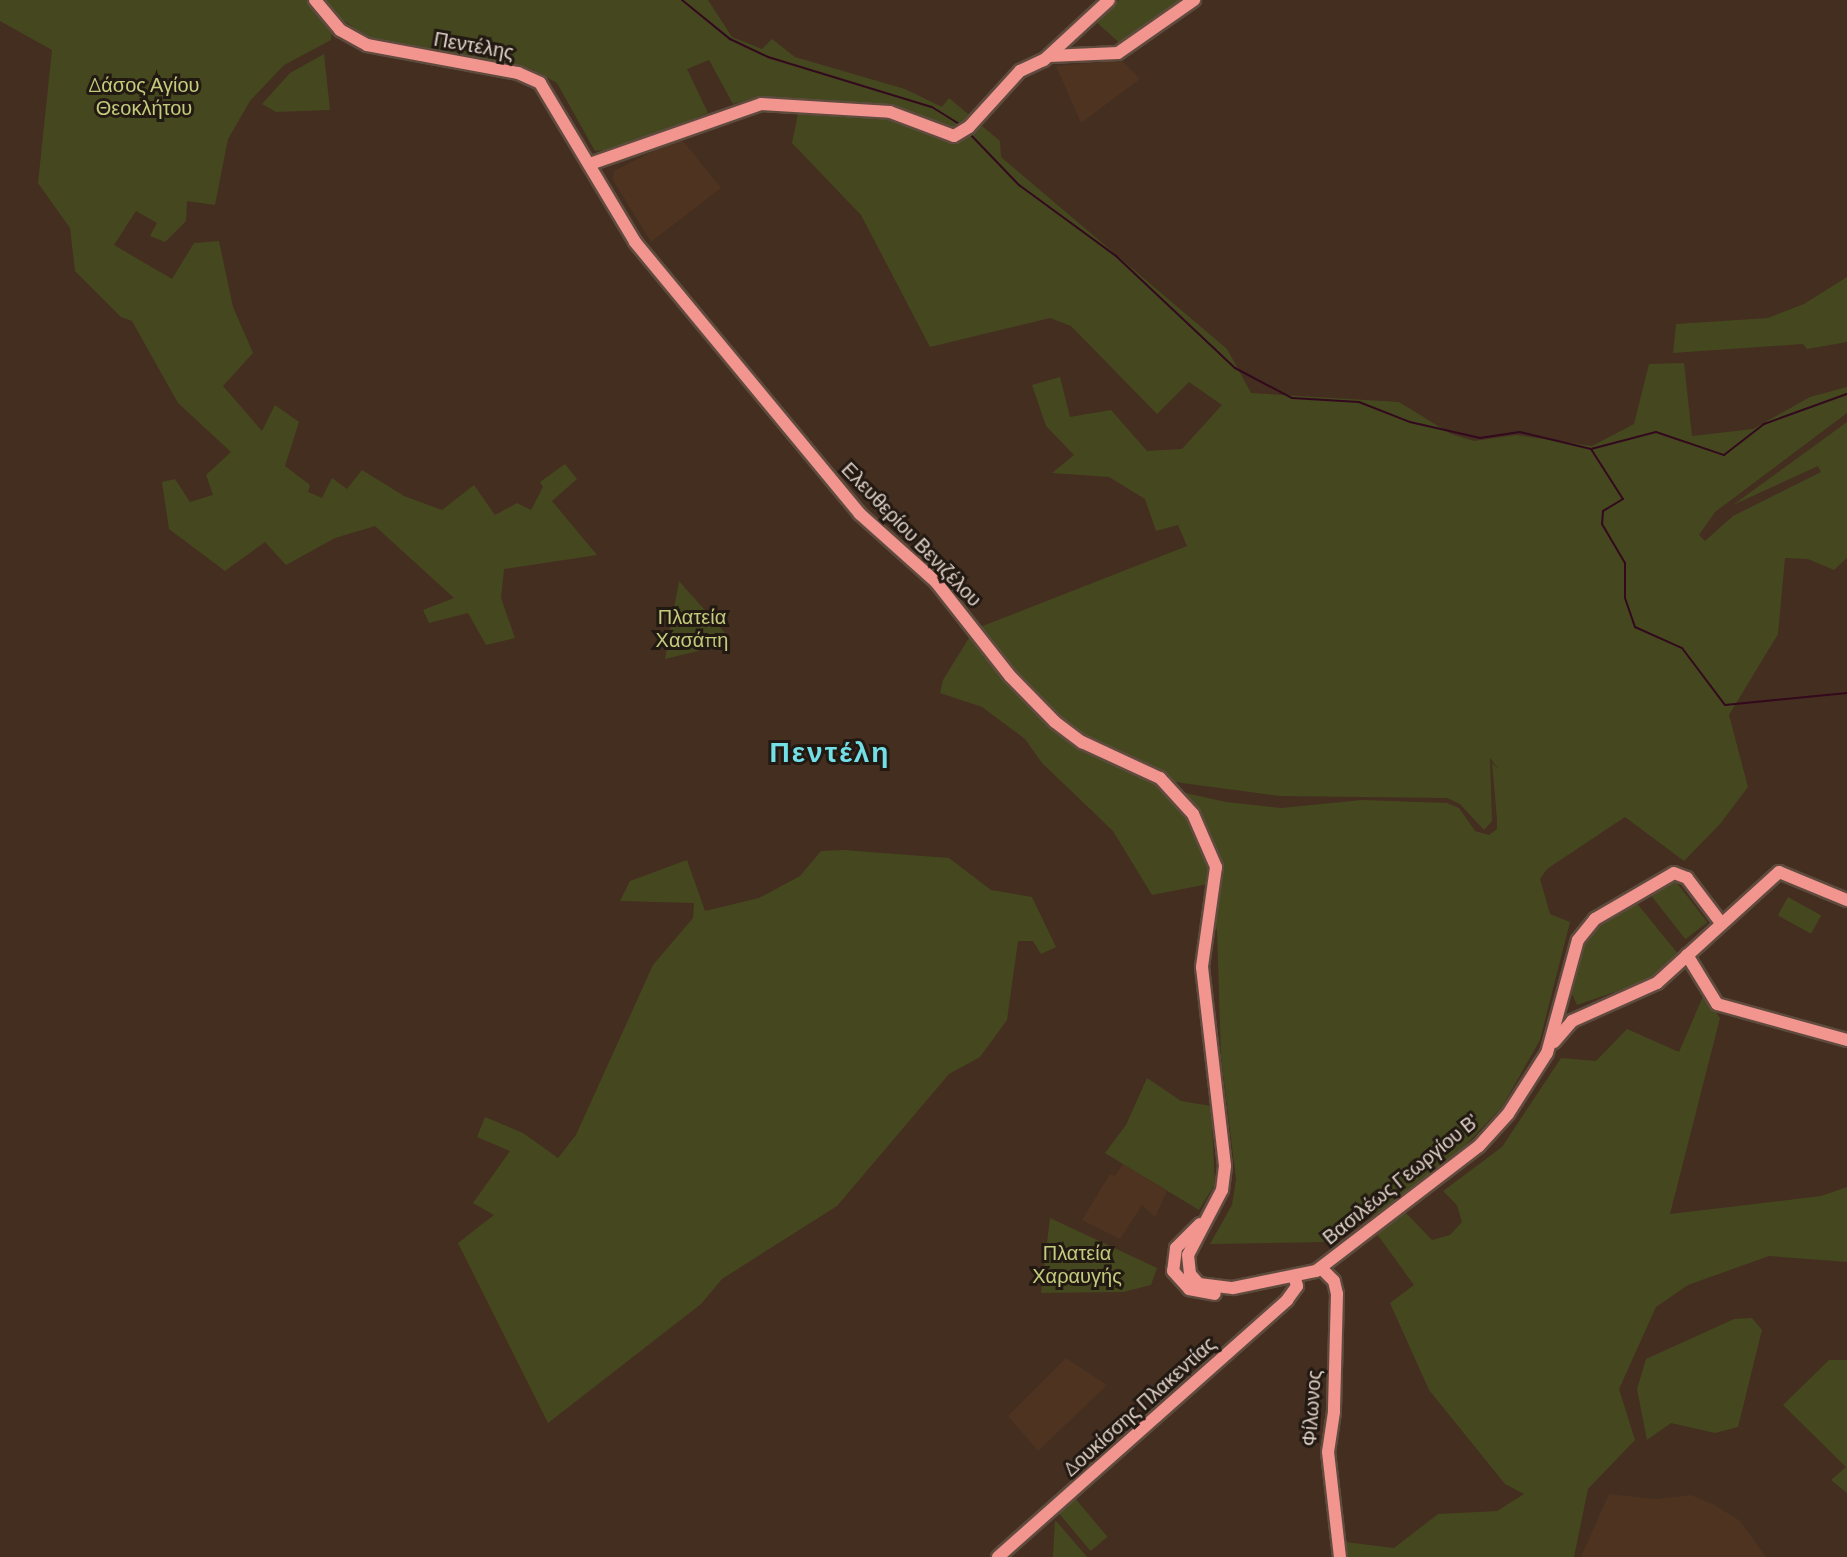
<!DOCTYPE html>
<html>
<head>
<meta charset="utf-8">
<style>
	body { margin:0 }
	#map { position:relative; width:1847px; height:1557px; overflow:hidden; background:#432e20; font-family:Barlow,sans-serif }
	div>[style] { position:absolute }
	.built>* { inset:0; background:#4e3321 }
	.green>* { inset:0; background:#45481f; transform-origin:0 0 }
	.stream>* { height:2px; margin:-1px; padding:0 1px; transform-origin:1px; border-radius:1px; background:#33091d }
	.roads { filter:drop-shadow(2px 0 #5f4b3e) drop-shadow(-2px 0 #5f4b3e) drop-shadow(0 2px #5f4b3e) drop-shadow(0 -2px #5f4b3e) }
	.major>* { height:12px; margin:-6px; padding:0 6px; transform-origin:6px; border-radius:6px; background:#f1958e }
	span { translate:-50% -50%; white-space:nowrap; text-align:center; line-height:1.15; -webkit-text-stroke:6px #221912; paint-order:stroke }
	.street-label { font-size:20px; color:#dfd1c8 }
	.park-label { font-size:20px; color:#c3cb7c }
	.district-label { font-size:28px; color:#73dfe6; font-weight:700; letter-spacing:2px }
</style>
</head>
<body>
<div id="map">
	<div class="built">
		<div style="clip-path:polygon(1121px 60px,1140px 79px,1081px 123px,1056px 66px)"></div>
		<div style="clip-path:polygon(680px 137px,721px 188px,651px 242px,613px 180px,614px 171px)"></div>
		<div style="clip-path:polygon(1123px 1164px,1167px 1191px,1155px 1217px,1142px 1205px,1120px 1239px,1082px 1220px,1110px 1174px,1115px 1176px)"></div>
		<div style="clip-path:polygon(1066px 1358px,1107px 1385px,1038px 1451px,1008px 1416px)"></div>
		<div style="clip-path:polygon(1609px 1494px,1656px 1499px,1691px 1495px,1715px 1505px,1740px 1521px,1766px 1557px,1581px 1557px)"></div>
	</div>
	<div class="green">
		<div style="clip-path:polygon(0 0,708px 0,732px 37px,762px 49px,772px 39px,795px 57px,905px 89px,942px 107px,949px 98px,1000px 141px,1001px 157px,1227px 349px,1251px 393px,1399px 402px,1451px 434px,1474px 441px,1516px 435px,1592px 446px,1634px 424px,1649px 364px,1684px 363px,1692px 436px,1753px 429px,1810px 397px,1847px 387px,1847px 413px,1715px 512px,1699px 535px,1705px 541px,1733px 516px,1821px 472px,1818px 466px,1733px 505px,1847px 422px,1847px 558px,1834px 570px,1808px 559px,1785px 558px,1778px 634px,1729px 715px,1748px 787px,1720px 824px,1684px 861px,1625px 817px,1547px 869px,1540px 879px,1550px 914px,1570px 922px,1540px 1040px,1502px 1107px,1460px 1151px,1377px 1213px,1327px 1242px,1210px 1244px,1232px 1205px,1236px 1179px,1221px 1057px,1217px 930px,1214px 922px,1202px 920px,1208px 884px,1152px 895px,1113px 831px,1042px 763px,1025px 739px,982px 707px,940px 693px,943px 680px,972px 633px,1002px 675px,1068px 741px,1172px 790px,1226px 802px,1281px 808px,1362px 800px,1447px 803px,1459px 808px,1475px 831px,1489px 835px,1497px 829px,1497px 819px,1492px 763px,1499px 770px,1490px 758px,1492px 821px,1484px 830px,1460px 804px,1447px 798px,1280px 796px,1175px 782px,1076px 733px,995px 650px,980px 627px,1187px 546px,1178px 525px,1156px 531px,1145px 499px,1109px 477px,1052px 473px,1074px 455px,1046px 426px,1032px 385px,1060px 377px,1070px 417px,1111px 410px,1147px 451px,1182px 449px,1222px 405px,1189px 382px,1157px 414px,1071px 326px,1050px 318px,930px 347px,861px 215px,792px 143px,801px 99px,757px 97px,733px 104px,709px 60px,687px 69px,708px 113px,612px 150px,595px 151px,557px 83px,532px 69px,372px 40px,343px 20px,332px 29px,331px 40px,284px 65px,250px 101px,228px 139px,215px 205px,187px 201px,186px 221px,165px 242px,150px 236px,157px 223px,136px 211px,114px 245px,172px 279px,194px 243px,219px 241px,233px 307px,253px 353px,223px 386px,262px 431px,275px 405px,299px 422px,285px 466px,310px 485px,308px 492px,322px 498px,332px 478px,347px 489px,362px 470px,404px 496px,442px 510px,474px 485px,495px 515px,517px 503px,531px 510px,543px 487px,540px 482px,565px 464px,577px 479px,552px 501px,597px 555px,504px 569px,501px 598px,515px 638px,486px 645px,468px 613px,429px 623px,423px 610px,454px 598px,375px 526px,335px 538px,286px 565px,265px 542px,225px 571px,169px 529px,162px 482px,175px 479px,190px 502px,213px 495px,206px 475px,231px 452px,178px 403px,132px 321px,121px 317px,75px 271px,70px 228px,38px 183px,52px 50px,0 21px)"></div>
		<div style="clip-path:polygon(1119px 0,1187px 0,1124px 47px,1093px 19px)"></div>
		<div style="clip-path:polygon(324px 54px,330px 110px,276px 112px,262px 104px,290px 73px)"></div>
		<div style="clip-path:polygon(1847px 277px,1847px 342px,1807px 349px,1803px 344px,1673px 353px,1676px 324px,1768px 318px,1804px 304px)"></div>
		<div style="clip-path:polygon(679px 581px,726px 634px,698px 651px,665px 659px)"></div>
		<div style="clip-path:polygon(843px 850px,949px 858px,991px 890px,1032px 897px,1056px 947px,1041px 954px,1033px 941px,1018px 941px,1007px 1020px,980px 1057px,949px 1074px,837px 1206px,722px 1279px,701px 1304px,548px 1423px,458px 1243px,494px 1215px,473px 1203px,510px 1151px,477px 1137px,485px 1117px,523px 1133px,558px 1158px,576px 1135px,653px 965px,693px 918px,694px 903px,620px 901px,630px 881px,687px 860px,705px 911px,759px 898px,800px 876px,821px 851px)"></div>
		<div style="left:1673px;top:878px;width:56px;height:28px;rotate:52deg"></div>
		<div style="left:1788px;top:897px;width:38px;height:21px;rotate:29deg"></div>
		<div style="clip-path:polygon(1635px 901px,1679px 955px,1646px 981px,1577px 1005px,1572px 994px,1586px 937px)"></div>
		<div style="clip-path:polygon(1704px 994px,1720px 1018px,1670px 1214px,1821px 1196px,1847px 1187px,1847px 1262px,1769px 1256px,1688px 1285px,1656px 1307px,1619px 1389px,1635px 1440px,1588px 1489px,1574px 1557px,1347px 1557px,1345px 1542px,1394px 1548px,1438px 1514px,1497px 1511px,1524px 1494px,1505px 1484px,1429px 1390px,1390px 1303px,1414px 1285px,1377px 1234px,1406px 1213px,1432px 1240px,1450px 1235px,1462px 1222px,1457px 1205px,1443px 1191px,1502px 1147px,1561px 1058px,1596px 1061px,1627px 1029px,1679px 1052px)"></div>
		<div style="clip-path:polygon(1147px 1078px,1181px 1101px,1211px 1106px,1215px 1184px,1199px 1210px,1105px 1153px,1126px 1125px)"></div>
		<div style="clip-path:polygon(1050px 1218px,1157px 1268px,1151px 1285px,1123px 1292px,1041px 1293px)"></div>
		<div style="clip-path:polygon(1752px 1318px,1762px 1330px,1738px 1427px,1715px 1433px,1671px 1423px,1647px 1440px,1637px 1389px,1646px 1359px,1734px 1319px)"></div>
		<div style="clip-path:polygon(1829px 1360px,1847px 1360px,1847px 1493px,1831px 1480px,1846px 1467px,1783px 1405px)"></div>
		<div style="left:1074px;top:1497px;width:52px;height:22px;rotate:50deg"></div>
		<div style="clip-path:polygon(1055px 1521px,1057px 1522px,1087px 1557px,1053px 1557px)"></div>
	</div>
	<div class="stream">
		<div style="left:682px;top:0;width:62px;rotate:39.1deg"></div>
		<div style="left:730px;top:39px;width:42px;rotate:25.3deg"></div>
		<div style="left:768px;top:57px;width:171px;rotate:17deg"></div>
		<div style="left:932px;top:107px;width:34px;rotate:32deg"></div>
		<div style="left:968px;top:132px;width:74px;rotate:46.1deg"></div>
		<div style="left:1019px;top:185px;width:120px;rotate:36.2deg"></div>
		<div style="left:1116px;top:256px;width:163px;rotate:43.3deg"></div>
		<div style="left:1235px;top:368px;width:64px;rotate:27.8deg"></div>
		<div style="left:1292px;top:398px;width:67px;rotate:3.4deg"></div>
		<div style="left:1359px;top:402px;width:55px;rotate:21.4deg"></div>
		<div style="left:1410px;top:422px;width:72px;rotate:12.9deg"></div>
		<div style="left:1480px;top:438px;width:40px;rotate:-8.5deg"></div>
		<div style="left:1520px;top:432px;width:73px;rotate:13.5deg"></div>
		<div style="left:1591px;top:449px;width:67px;rotate:-14.7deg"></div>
		<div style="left:1656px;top:432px;width:72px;rotate:18.7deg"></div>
		<div style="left:1724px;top:455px;width:51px;rotate:-37.8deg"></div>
		<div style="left:1764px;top:424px;width:88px;rotate:-19.9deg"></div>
		<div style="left:1591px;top:449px;width:59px;rotate:57.4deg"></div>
		<div style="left:1623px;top:499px;width:23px;rotate:149deg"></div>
		<div style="left:1603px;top:511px;width:13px;rotate:94deg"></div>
		<div style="left:1602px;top:524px;width:45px;rotate:59.5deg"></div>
		<div style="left:1625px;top:563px;width:35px;rotate:90deg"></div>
		<div style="left:1625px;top:598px;width:31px;rotate:71deg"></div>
		<div style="left:1635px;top:627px;width:51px;rotate:24.1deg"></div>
		<div style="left:1682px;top:648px;width:71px;rotate:53deg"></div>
		<div style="left:1725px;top:705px;width:123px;rotate:-5.6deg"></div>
	</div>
	<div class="roads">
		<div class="major">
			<div style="left:315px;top:0;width:39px;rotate:50deg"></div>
			<div style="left:340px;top:30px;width:31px;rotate:29deg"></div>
			<div style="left:367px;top:45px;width:154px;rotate:10.5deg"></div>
			<div style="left:518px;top:73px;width:24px;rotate:24deg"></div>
			<div style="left:540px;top:83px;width:185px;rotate:59.1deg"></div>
			<div style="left:635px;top:242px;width:353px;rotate:50.4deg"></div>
			<div style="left:860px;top:514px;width:102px;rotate:41.8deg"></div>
			<div style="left:936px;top:582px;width:120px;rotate:51.8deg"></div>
			<div style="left:1010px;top:676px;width:64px;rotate:45.6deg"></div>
			<div style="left:1055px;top:722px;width:34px;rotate:37deg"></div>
			<div style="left:1082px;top:742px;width:86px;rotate:24.8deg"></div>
			<div style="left:1160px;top:778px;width:49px;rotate:47.5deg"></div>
			<div style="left:1193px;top:814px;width:58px;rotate:66.5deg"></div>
			<div style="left:1216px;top:867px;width:101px;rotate:98deg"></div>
			<div style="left:1202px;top:967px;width:200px;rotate:83.4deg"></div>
			<div style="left:1225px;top:1166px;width:24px;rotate:97deg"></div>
			<div style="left:1222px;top:1190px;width:73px;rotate:117.6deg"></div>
			<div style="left:1188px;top:1255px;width:19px;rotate:84deg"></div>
			<div style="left:1190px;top:1274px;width:13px;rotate:48deg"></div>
			<div style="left:1199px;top:1284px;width:34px;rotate:7deg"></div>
			<div style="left:1233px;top:1288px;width:85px;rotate:-11.6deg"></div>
			<div style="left:1316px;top:1271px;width:205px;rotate:-37.5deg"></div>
			<div style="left:1479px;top:1146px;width:43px;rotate:-47.8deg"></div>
			<div style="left:1508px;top:1114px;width:72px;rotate:-57.4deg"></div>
			<div style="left:1547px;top:1053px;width:117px;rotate:-74.7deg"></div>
			<div style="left:1578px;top:940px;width:27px;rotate:-51deg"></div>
			<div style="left:1595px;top:919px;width:91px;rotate:-30.2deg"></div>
			<div style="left:1674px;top:873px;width:14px;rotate:21deg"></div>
			<div style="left:1687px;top:878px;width:56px;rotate:52.9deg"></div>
			<div style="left:1049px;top:56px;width:69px;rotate:-2.5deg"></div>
			<div style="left:1118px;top:53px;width:93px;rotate:-34.9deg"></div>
			<div style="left:590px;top:164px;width:181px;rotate:-19.3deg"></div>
			<div style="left:761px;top:104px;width:129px;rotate:3.5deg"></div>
			<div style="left:890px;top:112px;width:68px;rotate:20.6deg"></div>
			<div style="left:954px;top:136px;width:17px;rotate:-31deg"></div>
			<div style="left:969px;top:127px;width:76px;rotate:-47.7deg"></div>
			<div style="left:1020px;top:71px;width:26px;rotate:-25deg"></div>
			<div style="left:1044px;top:60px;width:88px;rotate:-42.7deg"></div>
			<div style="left:1687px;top:955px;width:57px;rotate:58.5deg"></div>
			<div style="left:1717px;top:1004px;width:135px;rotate:15.5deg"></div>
			<div style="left:1554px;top:1042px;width:28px;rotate:-49deg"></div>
			<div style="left:1572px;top:1021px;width:93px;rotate:-24.1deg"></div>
			<div style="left:1657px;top:983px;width:165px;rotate:-42.3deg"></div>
			<div style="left:1779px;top:872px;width:74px;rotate:22.4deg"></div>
			<div style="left:1200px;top:1224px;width:34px;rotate:135deg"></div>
			<div style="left:1176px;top:1248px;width:23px;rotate:97deg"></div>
			<div style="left:1173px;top:1271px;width:24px;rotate:48deg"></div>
			<div style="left:1189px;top:1289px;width:26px;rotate:11deg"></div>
			<div style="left:1321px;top:1268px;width:18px;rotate:45deg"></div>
			<div style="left:1334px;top:1281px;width:13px;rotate:77deg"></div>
			<div style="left:1337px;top:1294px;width:118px;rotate:91.5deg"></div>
			<div style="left:1334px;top:1412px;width:40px;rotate:98.5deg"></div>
			<div style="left:1328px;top:1452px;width:106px;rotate:83.5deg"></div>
			<div style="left:998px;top:1557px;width:387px;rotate:-41.6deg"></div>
			<div style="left:1287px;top:1300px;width:17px;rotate:-54deg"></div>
			<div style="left:1297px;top:1286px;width:7px;rotate:-106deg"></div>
		</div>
	</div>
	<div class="street-label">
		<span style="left:474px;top:45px;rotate:10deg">Πεντέλης</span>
		<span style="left:912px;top:534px;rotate:46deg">Ελευθερίου Βενιζέλου</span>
		<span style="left:1400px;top:1179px;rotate:-39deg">Βασιλέως Γεωργίου Β'</span>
		<span style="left:1139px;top:1406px;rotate:-42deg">Δουκίσσης Πλακεντίας</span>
		<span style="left:1311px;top:1408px;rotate:-86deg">Φίλωνος</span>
	</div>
	<div class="park-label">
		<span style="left:144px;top:96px">Δάσος Αγίου<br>Θεοκλήτου</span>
		<span style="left:692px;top:628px">Πλατεία<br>Χασάπη</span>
		<span style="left:1077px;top:1264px">Πλατεία<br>Χαραυγής</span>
	</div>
	<div class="district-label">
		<span style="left:830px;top:751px">Πεντέλη</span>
	</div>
</div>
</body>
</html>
